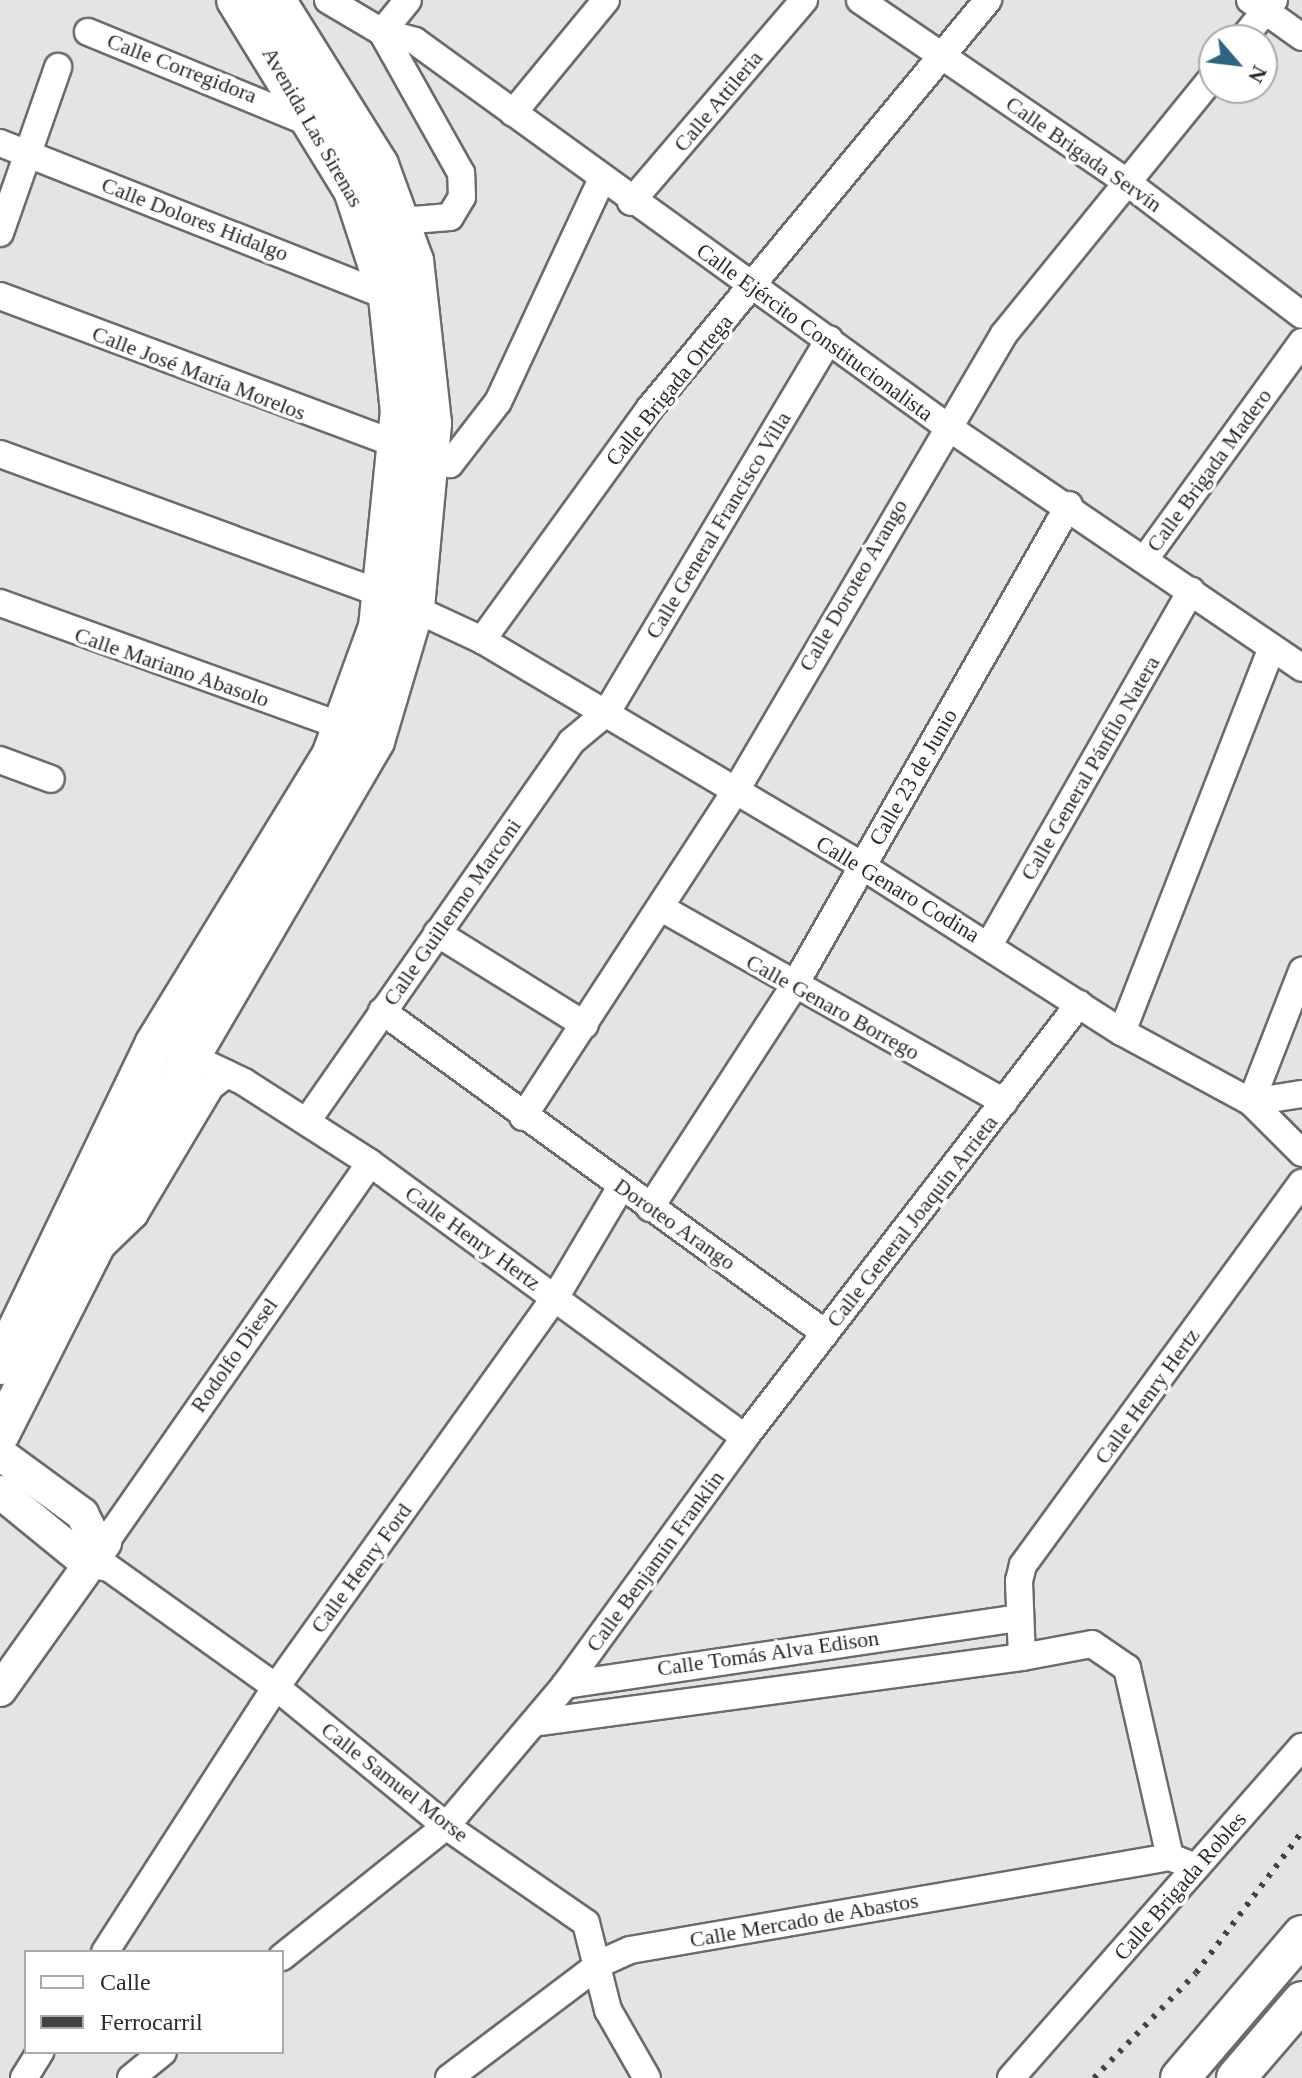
<!DOCTYPE html>
<html>
<head>
<meta charset="utf-8">
<style>
	body { margin:0 }
	#map { position:relative; width:1302px; height:2078px; overflow:hidden; background:#e6e3e6; font-family:"Times New Roman",serif }
	div>[style] { position:absolute }
	.roads { filter:drop-shadow(2px 0 #6c6a6d) drop-shadow(-2px 0 #6c6a6d) drop-shadow(0 2px #6c6a6d) drop-shadow(0 -2px #6c6a6d) }
	.minor>* { height:26px; margin:-13px; padding:0 13px; transform-origin:13px; border-radius:13px; background:#fff }
	.tertiary>* { height:32px; margin:-16px; padding:0 16px; transform-origin:16px; border-radius:16px; background:#fff }
	.secondary>* { height:38px; margin:-19px; padding:0 19px; transform-origin:19px; border-radius:19px; background:#fff }
	.rail>* { height:6px; margin-top:-3px; transform-origin:0; background:repeating-linear-gradient(90deg,#434243 0 4px,transparent 0 12px) }
	span { translate:-50% -50%; white-space:nowrap; text-align:center; line-height:1.15; -webkit-text-stroke:7px #fff; paint-order:stroke }
	.street-label { font-size:22px; color:#2c2b2c }
	.legend { position:absolute; left:24px; top:1950px; width:260px; height:104px; box-sizing:border-box; background:#fff; border:2px solid #abaaab; margin:0; padding:10px 14px; list-style:none; font-size:24px; color:#2c2b2c }
	.legend li { display:flex; align-items:center; gap:16px; height:40px }
	.legend b { width:40px; border:2px solid #abaaab }
	.north { position:absolute; left:1198px; top:24px; width:80px; height:80px; box-sizing:border-box; background:#fff; border:2px solid #abaaab; border-radius:50%; rotate:118deg; font-size:22px; font-weight:700; line-height:32px; text-align:center; color:#2c2b2c }
	.north::after { content:''; display:block; margin:auto; width:28px; height:36px; background:#2f6480; clip-path:polygon(50% 0,100% 100%,50% 72%,0 100%) }
</style>
</head>
<body>
<div id="map">
	<div class="roads">
		<div class="minor">
			<div style="left:328px;top:0;width:63px;rotate:30.7deg"></div>
			<div style="left:382px;top:32px;width:34px;rotate:15deg"></div>
			<div style="left:415px;top:41px;width:654px;rotate:35.92deg"></div>
			<div style="left:945px;top:425px;width:432px;rotate:34.2deg"></div>
			<div style="left:860px;top:0;width:325px;rotate:34.3deg"></div>
			<div style="left:1128px;top:183px;width:218px;rotate:37.2deg"></div>
			<div style="left:1250px;top:0;width:64px;rotate:35.4deg"></div>
			<div style="left:88px;top:32px;width:242px;rotate:22.3deg"></div>
			<div style="left:1242px;top:40px;width:51px;rotate:-51.3deg"></div>
			<div style="left:513px;top:113px;width:146px;rotate:-50.5deg"></div>
			<div style="left:0;top:143px;width:417px;rotate:21.6deg"></div>
			<div style="left:631px;top:202px;width:266px;rotate:-49.4deg"></div>
			<div style="left:401px;top:221px;width:49px;rotate:-4.7deg"></div>
			<div style="left:450px;top:217px;width:23px;rotate:-59deg"></div>
			<div style="left:462px;top:197px;width:24px;rotate:-92deg"></div>
			<div style="left:461px;top:173px;width:162px;rotate:-119.3deg"></div>
			<div style="left:382px;top:32px;width:41px;rotate:-50.9deg"></div>
			<div style="left:0;top:233px;width:176px;rotate:-70.7deg"></div>
			<div style="left:0;top:296px;width:480px;rotate:20.5deg"></div>
			<div style="left:450px;top:464px;width:78px;rotate:-52.3deg"></div>
			<div style="left:498px;top:402px;width:244px;rotate:-65deg"></div>
			<div style="left:0;top:454px;width:408px;rotate:20.1deg"></div>
			<div style="left:383px;top:594px;width:109px;rotate:24.9deg"></div>
			<div style="left:482px;top:640px;width:442px;rotate:30.7deg"></div>
			<div style="left:862px;top:866px;width:308px;rotate:32.6deg"></div>
			<div style="left:1122px;top:1032px;width:147px;rotate:28.5deg"></div>
			<div style="left:1251px;top:1102px;width:72px;rotate:45deg"></div>
			<div style="left:1145px;top:559px;width:268px;rotate:-54.1deg"></div>
			<div style="left:0;top:603px;width:367px;rotate:19.8deg"></div>
			<div style="left:482px;top:640px;width:286px;rotate:-54.1deg"></div>
			<div style="left:650px;top:408px;width:530px;rotate:-50.36deg"></div>
			<div style="left:0;top:760px;width:54px;rotate:20.4deg"></div>
			<div style="left:663px;top:909px;width:392px;rotate:29.5deg"></div>
			<div style="left:437px;top:933px;width:174px;rotate:31.9deg"></div>
			<div style="left:989px;top:945px;width:408px;rotate:-60.3deg"></div>
			<div style="left:382px;top:1011px;width:548px;rotate:36.01deg"></div>
			<div style="left:1122px;top:1032px;width:412px;rotate:-68.7deg"></div>
			<div style="left:177px;top:1050px;width:74px;rotate:25.5deg"></div>
			<div style="left:244px;top:1082px;width:150px;rotate:32.7deg"></div>
			<div style="left:370px;top:1163px;width:464px;rotate:36.2deg"></div>
			<div style="left:1251px;top:1102px;width:141px;rotate:-68.7deg"></div>
			<div style="left:1251px;top:1102px;width:52px;rotate:-8.9deg"></div>
			<div style="left:523px;top:1117px;width:388px;rotate:-56.9deg"></div>
			<div style="left:735px;top:792px;width:531px;rotate:-59.57deg"></div>
			<div style="left:1004px;top:334px;width:333px;rotate:-50.9deg"></div>
			<div style="left:307px;top:1121px;width:462px;rotate:-55.1deg"></div>
			<div style="left:571px;top:742px;width:47px;rotate:-39.8deg"></div>
			<div style="left:607px;top:712px;width:434px;rotate:-59.2deg"></div>
			<div style="left:650px;top:1208px;width:265px;rotate:-57deg"></div>
			<div style="left:794px;top:986px;width:554px;rotate:-60.24deg"></div>
			<div style="left:102px;top:1246px;width:45px;rotate:-44.1deg"></div>
			<div style="left:134px;top:1215px;width:150px;rotate:-59.2deg"></div>
			<div style="left:211px;top:1086px;width:20px;rotate:-37deg"></div>
			<div style="left:105px;top:1543px;width:463px;rotate:-55.1deg"></div>
			<div style="left:88px;top:1564px;width:21px;rotate:11deg"></div>
			<div style="left:109px;top:1568px;width:205px;rotate:35.5deg"></div>
			<div style="left:276px;top:1687px;width:220px;rotate:39.3deg"></div>
			<div style="left:446px;top:1826px;width:170px;rotate:34.7deg"></div>
			<div style="left:586px;top:1923px;width:90px;rotate:75.8deg"></div>
			<div style="left:608px;top:2010px;width:78px;rotate:60.2deg"></div>
			<div style="left:565px;top:1685px;width:306px;rotate:-54deg"></div>
			<div style="left:745px;top:1437px;width:547px;rotate:-52.35deg"></div>
			<div style="left:541px;top:1722px;width:485px;rotate:-7.7deg"></div>
			<div style="left:1170px;top:1857px;width:194px;rotate:-102.8deg"></div>
			<div style="left:1127px;top:1668px;width:42px;rotate:-145.6deg"></div>
			<div style="left:1092px;top:1644px;width:71px;rotate:169.5deg"></div>
			<div style="left:1022px;top:1657px;width:76px;rotate:-92.3deg"></div>
			<div style="left:1019px;top:1581px;width:16px;rotate:-76deg"></div>
			<div style="left:1023px;top:1565px;width:473px;rotate:-53.9deg"></div>
			<div style="left:105px;top:1952px;width:315px;rotate:-57.2deg"></div>
			<div style="left:276px;top:1687px;width:479px;rotate:-54.4deg"></div>
			<div style="left:555px;top:1298px;width:129px;rotate:-59.3deg"></div>
			<div style="left:282px;top:1957px;width:210px;rotate:-38.6deg"></div>
			<div style="left:446px;top:1826px;width:185px;rotate:-49.8deg"></div>
			<div style="left:565px;top:1685px;width:456px;rotate:-8.4deg"></div>
			<div style="left:24px;top:2078px;width:31px;rotate:-58deg"></div>
			<div style="left:131px;top:2078px;width:41px;rotate:-39.1deg"></div>
			<div style="left:449px;top:2078px;width:191px;rotate:-37.1deg"></div>
			<div style="left:601px;top:1963px;width:32px;rotate:-24deg"></div>
			<div style="left:630px;top:1950px;width:548px;rotate:-9.77deg"></div>
			<div style="left:1170px;top:1857px;width:28px;rotate:21deg"></div>
			<div style="left:1011px;top:2078px;width:441px;rotate:-48.7deg"></div>
		</div>
		<div class="tertiary">
			<div style="left:0;top:1454px;width:102px;rotate:36.2deg"></div>
			<div style="left:82px;top:1514px;width:40px;rotate:63.4deg"></div>
			<div style="left:0;top:1492px;width:114px;rotate:39.3deg"></div>
			<div style="left:0;top:1690px;width:181px;rotate:-54.5deg"></div>
		</div>
		<div class="secondary">
			<div style="left:0;top:1365px;width:357px;rotate:-64.3deg"></div>
			<div style="left:155px;top:1043px;width:337px;rotate:-58.5deg"></div>
			<div style="left:331px;top:756px;width:137px;rotate:-70deg"></div>
			<div style="left:378px;top:627px;width:216px;rotate:-84.2deg"></div>
			<div style="left:400px;top:412px;width:116px;rotate:-96deg"></div>
			<div style="left:388px;top:297px;width:113px;rotate:-108.1deg"></div>
			<div style="left:353px;top:190px;width:223px;rotate:-121.6deg"></div>
			<div style="left:0;top:1434px;width:424px;rotate:-63.2deg"></div>
			<div style="left:191px;top:1056px;width:365px;rotate:-59.7deg"></div>
			<div style="left:375px;top:741px;width:140px;rotate:-73.4deg"></div>
			<div style="left:415px;top:607px;width:185px;rotate:-84.7deg"></div>
			<div style="left:432px;top:423px;width:163px;rotate:-96.3deg"></div>
			<div style="left:414px;top:261px;width:102px;rotate:-110deg"></div>
			<div style="left:379px;top:165px;width:195px;rotate:-122deg"></div>
			<div style="left:1180px;top:2078px;width:188px;rotate:-49.5deg"></div>
			<div style="left:1236px;top:2078px;width:101px;rotate:-49.4deg"></div>
		</div>
	</div>
	<div class="rail">
		<div style="left:1094px;top:2078px;width:146px;rotate:-45.8deg"></div>
		<div style="left:1196px;top:1973px;width:176px;rotate:-53.1deg"></div>
	</div>
	<div class="street-label">
		<span style="left:182px;top:68px;rotate:21deg">Calle Corregidora</span>
		<span style="left:718px;top:101px;rotate:-50deg">Calle Attileria</span>
		<span style="left:313px;top:127px;rotate:60deg">Avenida Las Sirenas</span>
		<span style="left:1084px;top:154px;rotate:35deg">Calle Brigada Servín</span>
		<span style="left:195px;top:219px;rotate:21deg">Calle Dolores Hidalgo</span>
		<span style="left:815px;top:332px;rotate:36deg">Calle Ejército Constitucionalista</span>
		<span style="left:199px;top:373px;rotate:21deg">Calle José María Morelos</span>
		<span style="left:669px;top:390px;rotate:-51deg">Calle Brigada Ortega</span>
		<span style="left:1209px;top:470px;rotate:-54deg">Calle Brigada Madero</span>
		<span style="left:718px;top:525px;rotate:-59deg">Calle General Francisco Villa</span>
		<span style="left:853px;top:585px;rotate:-60deg">Calle Doroteo Arango</span>
		<span style="left:172px;top:667px;rotate:19deg">Calle Mariano Abasolo</span>
		<span style="left:1090px;top:768px;rotate:-60deg">Calle General Pánfilo Natera</span>
		<span style="left:913px;top:777px;rotate:-60deg">Calle 23 de Junio</span>
		<span style="left:898px;top:889px;rotate:31deg">Calle Genaro Codina</span>
		<span style="left:452px;top:912px;rotate:-55deg">Calle Guillermo Marconi</span>
		<span style="left:833px;top:1007px;rotate:29deg">Calle Genaro Borrego</span>
		<span style="left:912px;top:1221px;rotate:-52deg">Calle General Joaquín Arrieta</span>
		<span style="left:675px;top:1224px;rotate:35deg">Doroteo Arango</span>
		<span style="left:473px;top:1238px;rotate:36deg">Calle Henry Hertz</span>
		<span style="left:234px;top:1355px;rotate:-55deg">Rodolfo Diesel</span>
		<span style="left:1147px;top:1396px;rotate:-54deg">Calle Henry Hertz</span>
		<span style="left:655px;top:1561px;rotate:-54deg">Calle Benjamín Franklin</span>
		<span style="left:361px;top:1568px;rotate:-54deg">Calle Henry Ford</span>
		<span style="left:768px;top:1653px;rotate:-8deg">Calle Tomás Alva Edison</span>
		<span style="left:395px;top:1782px;rotate:38deg">Calle Samuel Morse</span>
		<span style="left:1180px;top:1886px;rotate:-49deg">Calle Brigada Robles</span>
		<span style="left:804px;top:1920px;rotate:-10deg">Calle Mercado de Abastos</span>
	</div>
	<ul class="legend">
	<li><b style="height:10px;background:#fff"></b>Calle</li>
	<li><b style="height:10px;background:#434243"></b>Ferrocarril</li>
	</ul>
	<div class="north">N</div>
</div>
</body>
</html>
